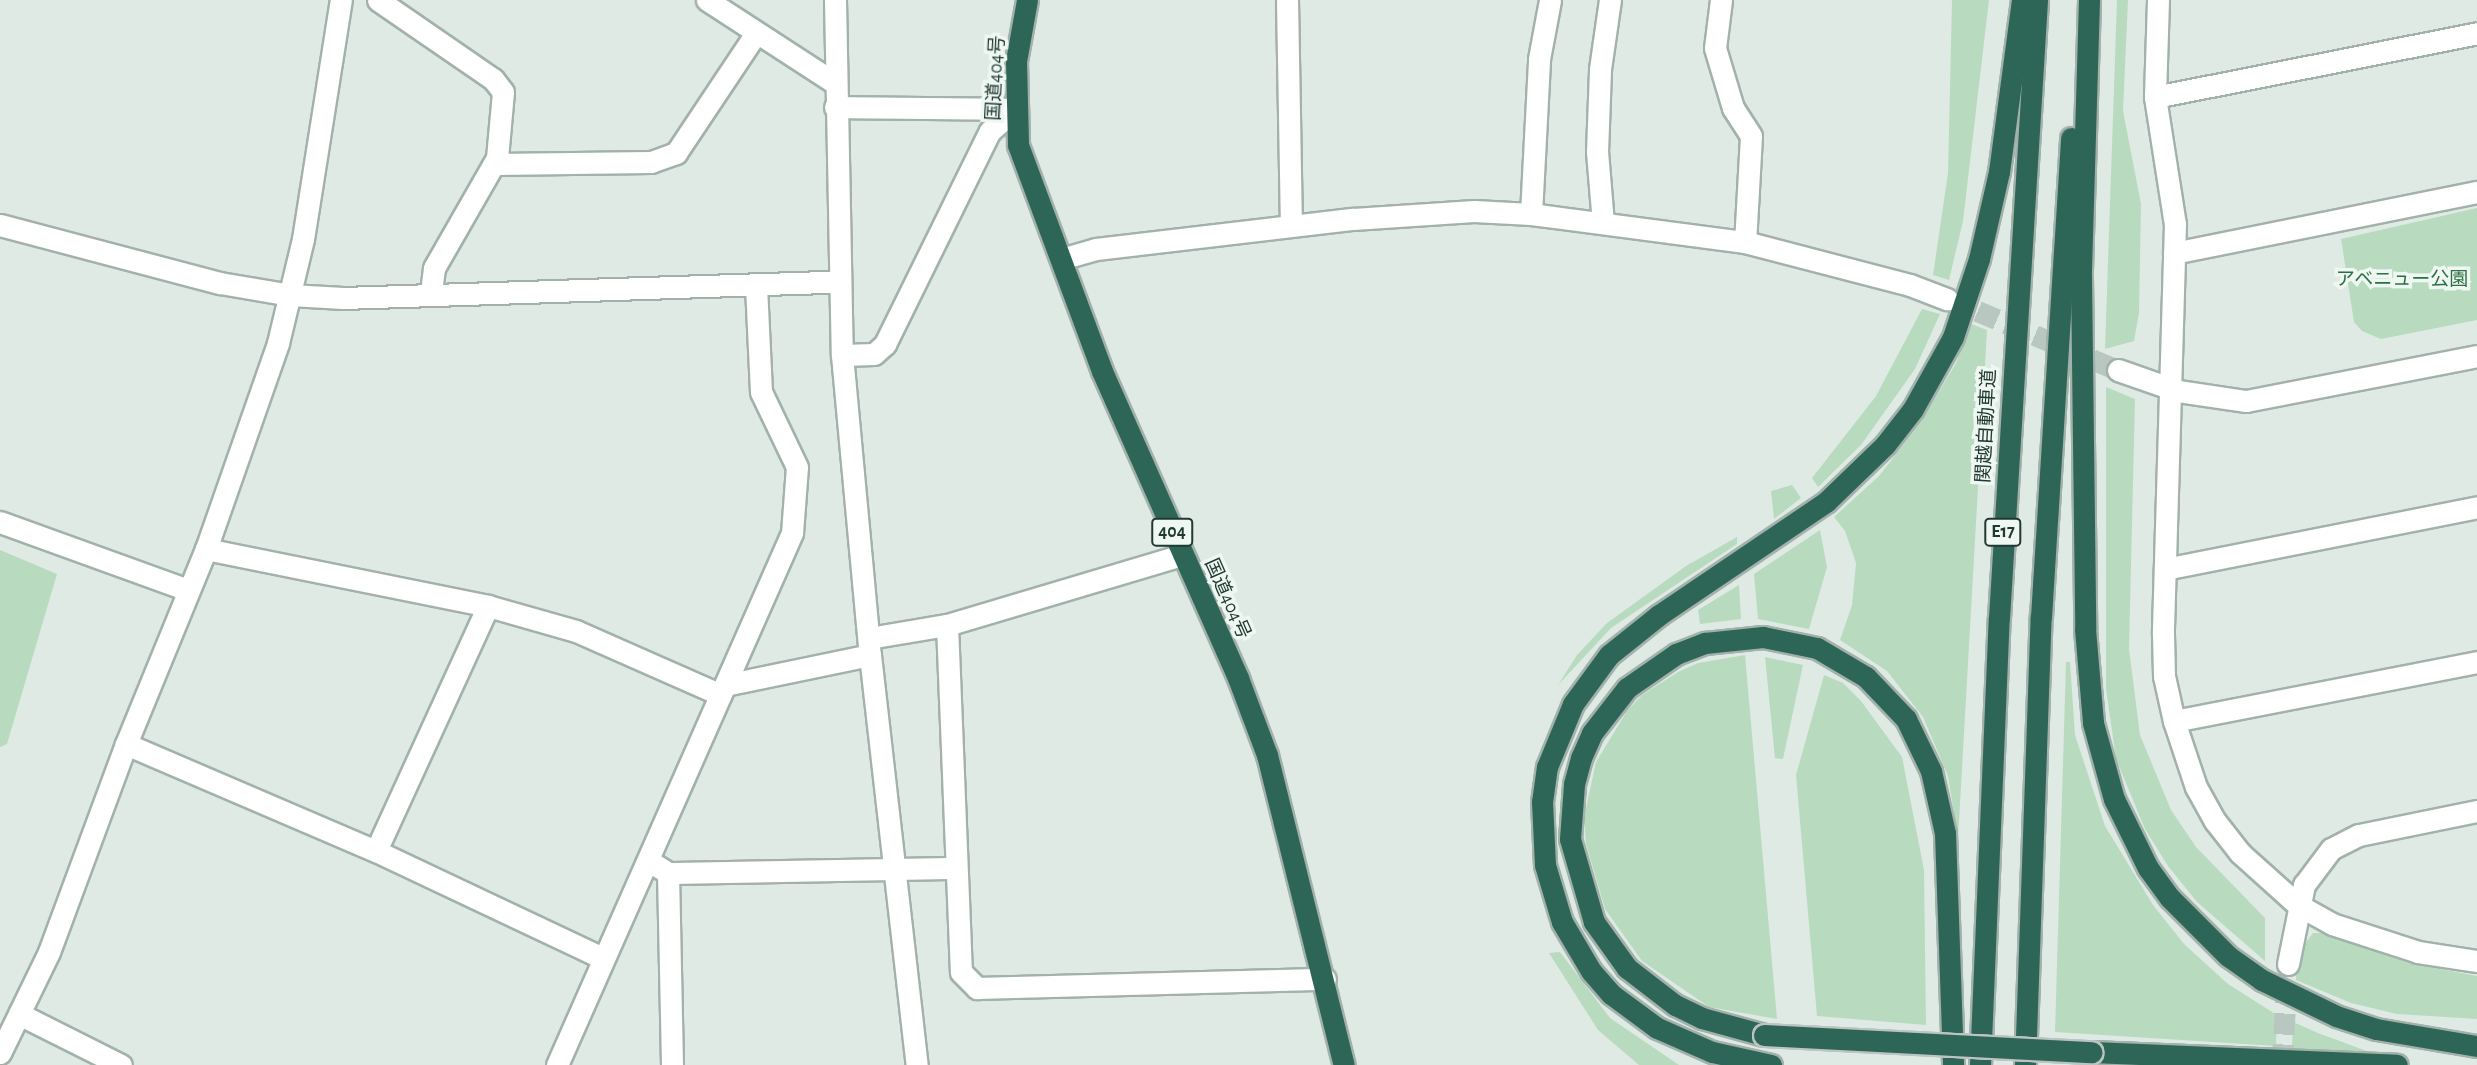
<!DOCTYPE html>
<html>
<head>
<meta charset="utf-8">
<style>
	body { margin:0 }
	#map { position:relative; width:2477px; height:1065px; overflow:hidden; background:#dfeae5; font-family:"Alegreya Sans","Noto Sans JP",sans-serif }
	div>[style] { position:absolute }
	.green>* { inset:0; background:#b8dbbf }
	.street-tunnel>* { height:21px; margin-top:-10.5px; transform-origin:0; background:repeating-linear-gradient(90deg,#b9c7c1 0 21px,transparent 0 31px) }
	.roads { filter:drop-shadow(2px 0 #a2b2ab) drop-shadow(-2px 0 #a2b2ab) drop-shadow(0 2px #a2b2ab) drop-shadow(0 -2px #a2b2ab) }
	.street>* { height:21px; margin:-10.5px; padding:0 10.5px; transform-origin:10.5px; border-radius:10.5px; background:#fff }
	.highway>* { height:21px; margin:-10.5px; padding:0 10.5px; transform-origin:10.5px; border-radius:10.5px; background:#2d6656 }
	.bridges { filter:drop-shadow(2px 0 #bcc4c1) drop-shadow(-2px 0 #bcc4c1) drop-shadow(0 2px #bcc4c1) drop-shadow(0 -2px #bcc4c1) }
	.highway-bridge>* { height:21px; margin:-10.5px; padding:0 10.5px; transform-origin:10.5px; border-radius:10.5px; background:#2d6656 }
	span { translate:-50% -50%; white-space:nowrap; text-align:center; line-height:1.15; -webkit-text-stroke:7px #eff7f3; paint-order:stroke }
	.shield-label span { padding:2px 5px; background:#eff7f3; border:2px solid; border-radius:5px; -webkit-text-stroke-width:0 }
	.shield-label { font-size:18px; color:#213a31; font-weight:700 }
	.street-label { font-size:19px; color:#213a31 }
	.park-label { font-size:19px; color:#2c7042 }
</style>
</head>
<body>
<div id="map">
	<div class="green">
		<div style="clip-path:polygon(1952px 0,1989px 0,1963px 221px,1949px 280px,1933px 275px,1948px 173px)"></div>
		<div style="clip-path:polygon(2117px 0,2128px 0,2123px 111px,2141px 204px,2139px 313px,2134px 341px,2105px 349px)"></div>
		<div style="clip-path:polygon(2477px 208px,2477px 320px,2381px 339px,2362px 331px,2354px 322px,2341px 239px)"></div>
		<div style="clip-path:polygon(1922px 309px,1940px 314px,1915px 369px,1861px 445px,1818px 487px,1812px 478px,1876px 396px)"></div>
		<div style="clip-path:polygon(1971px 324px,1987px 330px,1958px 839px,1948px 776px,1923px 717px,1887px 671px,1840px 640px,1852px 605px,1856px 563px,1845px 531px,1834px 517px,1879px 476px,1921px 422px,1956px 363px)"></div>
		<div style="clip-path:polygon(2106px 387px,2135px 399px,2129px 649px,2140px 735px,2171px 810px,2196px 847px,2265px 918px,2265px 961px,2197px 902px,2168px 866px,2145px 829px,2116px 759px,2106px 689px)"></div>
		<div style="clip-path:polygon(1792px 485px,1801px 498px,1774px 519px,1771px 491px)"></div>
		<div style="clip-path:polygon(1820px 530px,1827px 567px,1809px 629px,1758px 619px,1754px 574px)"></div>
		<div style="clip-path:polygon(1737px 537px,1737px 544px,1611px 628px,1558px 685px,1577px 655px,1607px 623px,1686px 566px)"></div>
		<div style="clip-path:polygon(0 550px,57px 574px,7px 744px,0 747px)"></div>
		<div style="clip-path:polygon(1739px 585px,1741px 619px,1700px 624px,1698px 610px)"></div>
		<div style="clip-path:polygon(1745px 655px,1777px 1019px,1709px 1007px,1642px 961px,1605px 909px,1586px 844px,1584px 818px,1596px 762px,1627px 711px,1642px 695px,1678px 672px,1698px 663px)"></div>
		<div style="clip-path:polygon(1765px 657px,1803px 665px,1783px 759px,1775px 758px)"></div>
		<div style="clip-path:polygon(2066px 662px,2070px 662px,2075px 735px,2105px 826px,2153px 905px,2184px 944px,2228px 984px,2277px 1015px,2276px 1046px,2055px 1032px)"></div>
		<div style="clip-path:polygon(1824px 675px,1843px 683px,1861px 701px,1902px 757px,1924px 870px,1926px 1025px,1817px 1016px,1796px 775px)"></div>
		<div style="clip-path:polygon(2313px 933px,2324px 933px,2408px 963px,2477px 976px,2477px 1019px,2397px 1014px,2351px 1003px,2296px 980px,2297px 954px)"></div>
		<div style="clip-path:polygon(1560px 952px,1610px 1018px,1679px 1065px,1639px 1065px,1598px 1030px,1549px 953px)"></div>
		<div style="clip-path:polygon(2293px 1022px,2318px 1033px,2372px 1053px,2292px 1049px)"></div>
	</div>
	<div class="street-tunnel">
		<div style="left:1949px;top:299px;width:183px;rotate:22.8deg"></div>
		<div style="left:2282px;top:1065px;width:101px;rotate:-86.6deg"></div>
	</div>
	<div class="roads">
		<div class="street">
			<div style="left:378px;top:0;width:140px;rotate:34.5deg"></div>
			<div style="left:493px;top:79px;width:16px;rotate:52deg"></div>
			<div style="left:503px;top:92px;width:66px;rotate:95.2deg"></div>
			<div style="left:497px;top:158px;width:127px;rotate:119.8deg"></div>
			<div style="left:434px;top:268px;width:24px;rotate:97deg"></div>
			<div style="left:707px;top:0;width:153px;rotate:33deg"></div>
			<div style="left:835px;top:0;width:355px;rotate:88.9deg"></div>
			<div style="left:842px;top:355px;width:301px;rotate:84.7deg"></div>
			<div style="left:870px;top:655px;width:413px;rotate:83.5deg"></div>
			<div style="left:1287px;top:0;width:225px;rotate:89deg"></div>
			<div style="left:1721px;top:0;width:48px;rotate:97.1deg"></div>
			<div style="left:1715px;top:48px;width:63px;rotate:73.3deg"></div>
			<div style="left:1733px;top:108px;width:33px;rotate:57deg"></div>
			<div style="left:1751px;top:136px;width:106px;rotate:93.2deg"></div>
			<div style="left:2158px;top:0;width:97px;rotate:91.8deg"></div>
			<div style="left:2155px;top:97px;width:129px;rotate:81.1deg"></div>
			<div style="left:2175px;top:224px;width:410px;rotate:91.7deg"></div>
			<div style="left:2163px;top:634px;width:42px;rotate:88.6deg"></div>
			<div style="left:2164px;top:676px;width:46px;rotate:77.5deg"></div>
			<div style="left:2174px;top:721px;width:70px;rotate:71.6deg"></div>
			<div style="left:2196px;top:787px;width:39px;rotate:61deg"></div>
			<div style="left:2215px;top:821px;width:41px;rotate:52deg"></div>
			<div style="left:2240px;top:853px;width:78px;rotate:41.9deg"></div>
			<div style="left:2298px;top:905px;width:39px;rotate:29deg"></div>
			<div style="left:2332px;top:924px;width:90px;rotate:18deg"></div>
			<div style="left:2418px;top:952px;width:60px;rotate:8.7deg"></div>
			<div style="left:2155px;top:97px;width:328px;rotate:-11.2deg"></div>
			<div style="left:835px;top:107px;width:180px;rotate:0.6deg"></div>
			<div style="left:494px;top:164px;width:157px;rotate:-0.7deg"></div>
			<div style="left:651px;top:162px;width:27px;rotate:-20deg"></div>
			<div style="left:676px;top:153px;width:144px;rotate:-56.3deg"></div>
			<div style="left:1531px;top:214px;width:155px;rotate:-87deg"></div>
			<div style="left:1539px;top:59px;width:60px;rotate:-79.4deg"></div>
			<div style="left:1603px;top:223px;width:71px;rotate:-94.8deg"></div>
			<div style="left:1597px;top:152px;width:83px;rotate:-87.9deg"></div>
			<div style="left:1600px;top:69px;width:70px;rotate:-81.8deg"></div>
			<div style="left:0;top:225px;width:228px;rotate:14.8deg"></div>
			<div style="left:220px;top:283px;width:71px;rotate:9.7deg"></div>
			<div style="left:290px;top:295px;width:53px;rotate:3.2deg"></div>
			<div style="left:343px;top:298px;width:495px;rotate:-1.9deg"></div>
			<div style="left:2174px;top:253px;width:309px;rotate:-11.4deg"></div>
			<div style="left:1061px;top:259px;width:36px;rotate:-16deg"></div>
			<div style="left:1096px;top:249px;width:259px;rotate:-6.7deg"></div>
			<div style="left:1353px;top:219px;width:121px;rotate:-3.8deg"></div>
			<div style="left:1474px;top:211px;width:57px;rotate:3deg"></div>
			<div style="left:1531px;top:214px;width:216px;rotate:7.5deg"></div>
			<div style="left:1745px;top:242px;width:171px;rotate:14.6deg"></div>
			<div style="left:1910px;top:285px;width:40px;rotate:21deg"></div>
			<div style="left:842px;top:355px;width:32px;rotate:-2deg"></div>
			<div style="left:874px;top:354px;width:15px;rotate:-42deg"></div>
			<div style="left:885px;top:344px;width:237px;rotate:-63.8deg"></div>
			<div style="left:990px;top:131px;width:33px;rotate:-41deg"></div>
			<div style="left:2118px;top:370px;width:64px;rotate:19.3deg"></div>
			<div style="left:2178px;top:391px;width:69px;rotate:8.4deg"></div>
			<div style="left:2246px;top:401px;width:235px;rotate:-11deg"></div>
			<div style="left:0;top:522px;width:200px;rotate:19.9deg"></div>
			<div style="left:206px;top:549px;width:288px;rotate:11.4deg"></div>
			<div style="left:488px;top:606px;width:269px;rotate:114.6deg"></div>
			<div style="left:2165px;top:569px;width:318px;rotate:-11.2deg"></div>
			<div style="left:488px;top:606px;width:91px;rotate:15.9deg"></div>
			<div style="left:576px;top:631px;width:158px;rotate:23.8deg"></div>
			<div style="left:947px;top:625px;width:347px;rotate:87.7deg"></div>
			<div style="left:961px;top:972px;width:23px;rotate:45deg"></div>
			<div style="left:977px;top:988px;width:348px;rotate:-1.5deg"></div>
			<div style="left:869px;top:638px;width:79px;rotate:-9.5deg"></div>
			<div style="left:947px;top:625px;width:245px;rotate:-16.6deg"></div>
			<div style="left:725px;top:685px;width:148px;rotate:-11.7deg"></div>
			<div style="left:2174px;top:721px;width:309px;rotate:-11deg"></div>
			<div style="left:126px;top:744px;width:272px;rotate:23.2deg"></div>
			<div style="left:376px;top:851px;width:250px;rotate:25.3deg"></div>
			<div style="left:649px;top:861px;width:22px;rotate:32deg"></div>
			<div style="left:668px;top:873px;width:285px;rotate:-1deg"></div>
			<div style="left:668px;top:873px;width:192px;rotate:88.8deg"></div>
			<div style="left:2288px;top:964px;width:81px;rotate:-78.6deg"></div>
			<div style="left:2304px;top:885px;width:45px;rotate:-53.1deg"></div>
			<div style="left:2331px;top:849px;width:31px;rotate:-27deg"></div>
			<div style="left:2359px;top:835px;width:120px;rotate:-11.5deg"></div>
			<div style="left:19px;top:1014px;width:114px;rotate:26.6deg"></div>
			<div style="left:0;top:1053px;width:112px;rotate:-64.1deg"></div>
			<div style="left:49px;top:952px;width:222px;rotate:-69.7deg"></div>
			<div style="left:126px;top:744px;width:211px;rotate:-67.7deg"></div>
			<div style="left:206px;top:549px;width:218px;rotate:-70.7deg"></div>
			<div style="left:278px;top:343px;width:107px;rotate:-76.5deg"></div>
			<div style="left:303px;top:239px;width:242px;rotate:-81deg"></div>
			<div style="left:557px;top:1065px;width:582px;rotate:-66.17deg"></div>
			<div style="left:792px;top:533px;width:66px;rotate:-85.7deg"></div>
			<div style="left:797px;top:467px;width:83px;rotate:-115.6deg"></div>
			<div style="left:761px;top:392px;width:107px;rotate:-92.7deg"></div>
		</div>
		<div class="highway">
			<div style="left:1027px;top:0;width:62px;rotate:100.2deg"></div>
			<div style="left:1016px;top:61px;width:84px;rotate:88.6deg"></div>
			<div style="left:1018px;top:145px;width:241px;rotate:69.6deg"></div>
			<div style="left:1102px;top:371px;width:336px;rotate:66.1deg"></div>
			<div style="left:1238px;top:678px;width:82px;rotate:69.4deg"></div>
			<div style="left:1267px;top:755px;width:319px;rotate:76.1deg"></div>
			<div style="left:2089px;top:0;width:277px;rotate:91.7deg"></div>
			<div style="left:2081px;top:277px;width:352px;rotate:89.3deg"></div>
			<div style="left:2085px;top:629px;width:94px;rotate:85.1deg"></div>
			<div style="left:2093px;top:723px;width:79px;rotate:74.6deg"></div>
			<div style="left:2114px;top:799px;width:77px;rotate:63.8deg"></div>
			<div style="left:2148px;top:868px;width:37px;rotate:54deg"></div>
			<div style="left:2170px;top:898px;width:82px;rotate:45deg"></div>
			<div style="left:2228px;top:956px;width:42px;rotate:35.2deg"></div>
			<div style="left:2262px;top:980px;width:82px;rotate:25.9deg"></div>
			<div style="left:2336px;top:1016px;width:42px;rotate:18deg"></div>
			<div style="left:2376px;top:1029px;width:102px;rotate:9.6deg"></div>
			<div style="left:1764px;top:1035px;width:64px;rotate:-164.7deg"></div>
			<div style="left:1702px;top:1018px;width:30px;rotate:-154deg"></div>
			<div style="left:1675px;top:1005px;width:61px;rotate:-142.4deg"></div>
			<div style="left:1627px;top:968px;width:57px;rotate:-125.7deg"></div>
			<div style="left:1594px;top:922px;width:86px;rotate:-106.1deg"></div>
			<div style="left:1570px;top:839px;width:55px;rotate:-85.8deg"></div>
			<div style="left:1574px;top:784px;width:27px;rotate:-75deg"></div>
			<div style="left:1581px;top:758px;width:27px;rotate:-66deg"></div>
			<div style="left:1592px;top:733px;width:57px;rotate:-52.1deg"></div>
			<div style="left:1627px;top:688px;width:60px;rotate:-34.8deg"></div>
			<div style="left:1676px;top:654px;width:31px;rotate:-21deg"></div>
			<div style="left:1705px;top:643px;width:58px;rotate:-5.9deg"></div>
			<div style="left:1763px;top:637px;width:55px;rotate:11.5deg"></div>
			<div style="left:1817px;top:648px;width:57px;rotate:30.6deg"></div>
			<div style="left:1866px;top:677px;width:58px;rotate:46.4deg"></div>
			<div style="left:1906px;top:719px;width:58px;rotate:64.3deg"></div>
			<div style="left:1931px;top:771px;width:64px;rotate:77.3deg"></div>
			<div style="left:1945px;top:833px;width:232px;rotate:88deg"></div>
			<div style="left:2092px;top:1052px;width:305px;rotate:2.4deg"></div>
			<div style="left:1771px;top:1065px;width:60px;rotate:-167.6deg"></div>
			<div style="left:1712px;top:1052px;width:60px;rotate:-156.4deg"></div>
			<div style="left:1657px;top:1028px;width:57px;rotate:-143.5deg"></div>
			<div style="left:1611px;top:994px;width:30px;rotate:-131deg"></div>
			<div style="left:1591px;top:971px;width:57px;rotate:-120.6deg"></div>
			<div style="left:1562px;top:922px;width:59px;rotate:-106.6deg"></div>
			<div style="left:1545px;top:865px;width:63px;rotate:-92.7deg"></div>
			<div style="left:1542px;top:802px;width:35px;rotate:-82deg"></div>
			<div style="left:1547px;top:767px;width:68px;rotate:-67.6deg"></div>
			<div style="left:1573px;top:704px;width:61px;rotate:-53.7deg"></div>
			<div style="left:1609px;top:655px;width:64px;rotate:-38.7deg"></div>
			<div style="left:1659px;top:615px;width:202px;rotate:-34.1deg"></div>
			<div style="left:1826px;top:502px;width:82px;rotate:-44deg"></div>
			<div style="left:1885px;top:445px;width:46px;rotate:-52.1deg"></div>
			<div style="left:1913px;top:409px;width:82px;rotate:-60.9deg"></div>
			<div style="left:1953px;top:337px;width:82px;rotate:-71.6deg"></div>
			<div style="left:1979px;top:259px;width:89px;rotate:-77.1deg"></div>
			<div style="left:1999px;top:172px;width:174px;rotate:-82.4deg"></div>
			<div style="left:1980px;top:1065px;width:447px;rotate:-87.6deg"></div>
			<div style="left:1999px;top:618px;width:619px;rotate:-86.48deg"></div>
			<div style="left:2025px;top:1065px;width:448px;rotate:-88deg"></div>
			<div style="left:2041px;top:617px;width:480px;rotate:-86.4deg"></div>
		</div>
	</div>
	<div class="bridges">
		<div class="highway-bridge">
			<div style="left:1764px;top:1035px;width:328px;rotate:3deg"></div>
		</div>
	</div>
	<div class="shield-label">
		<span style="left:1172px;top:532px">404</span>
		<span style="left:2003px;top:532px">E17</span>
	</div>
	<div class="street-label">
		<span style="left:996px;top:78px;rotate:-87deg">国道404号</span>
		<span style="left:1987px;top:426px;rotate:-87deg">関越自動車道</span>
		<span style="left:1227px;top:599px;rotate:66deg">国道404号</span>
	</div>
	<div class="park-label">
		<span style="left:2402px;top:280px">アベニュー公園</span>
	</div>
</div>
</body>
</html>
